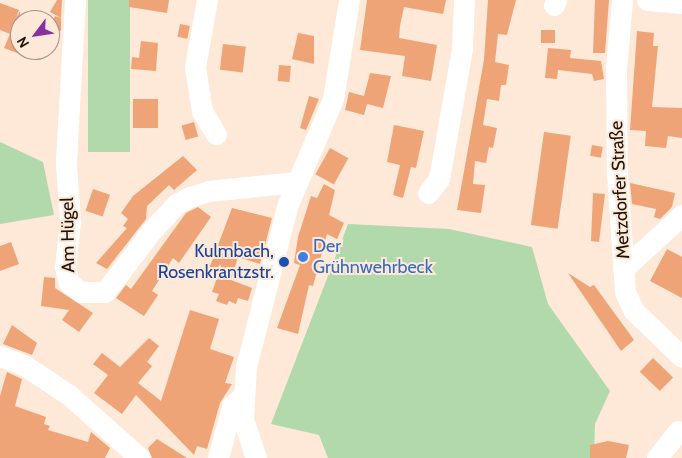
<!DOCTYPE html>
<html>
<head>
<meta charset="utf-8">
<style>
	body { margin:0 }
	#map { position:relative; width:682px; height:458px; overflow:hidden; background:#fee8d8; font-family:Cabin,sans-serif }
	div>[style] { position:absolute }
	.green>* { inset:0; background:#b2d9ac; transform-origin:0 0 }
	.building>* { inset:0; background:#efa477; transform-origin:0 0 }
	.minor>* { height:21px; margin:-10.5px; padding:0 10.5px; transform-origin:10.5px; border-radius:10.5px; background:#fff }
	.dots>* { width:14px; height:14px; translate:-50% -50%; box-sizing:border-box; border:2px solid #fee8d8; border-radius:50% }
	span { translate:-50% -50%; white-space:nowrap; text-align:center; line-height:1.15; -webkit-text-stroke:4px #fee8d8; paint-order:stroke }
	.street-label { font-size:18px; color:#1c130c }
	.shop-label { font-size:18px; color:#366cbe }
	.left { translate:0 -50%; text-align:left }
	.transit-label { font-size:18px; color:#164399 }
	.right { translate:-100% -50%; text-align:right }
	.north { position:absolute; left:10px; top:10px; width:50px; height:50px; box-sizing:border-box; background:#fee8d8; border:1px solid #a49386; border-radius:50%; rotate:239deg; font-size:14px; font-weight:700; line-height:20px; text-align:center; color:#1c130c }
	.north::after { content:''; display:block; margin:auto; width:18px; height:22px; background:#88319e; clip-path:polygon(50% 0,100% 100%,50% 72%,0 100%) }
</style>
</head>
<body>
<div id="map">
	<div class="green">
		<div style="left:88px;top:0;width:42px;height:152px"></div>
		<div style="clip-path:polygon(0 142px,43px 162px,54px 215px,0 224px)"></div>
		<div style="clip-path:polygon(348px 224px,449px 229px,532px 247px,548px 304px,610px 391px,595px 424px,594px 458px,328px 458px,319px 435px,271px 424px)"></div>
	</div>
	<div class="building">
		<div style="clip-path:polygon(57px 0,62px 0,61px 18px,50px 12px)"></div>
		<div style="clip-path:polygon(129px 0,169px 0,167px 13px,129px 7px)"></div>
		<div style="clip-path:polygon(367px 0,446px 0,443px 14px,404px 7px,400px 26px,399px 38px,437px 45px,431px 81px,402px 76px,405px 56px,360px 50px)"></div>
		<div style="clip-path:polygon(488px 0,516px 0,507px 35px,498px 34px,495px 62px,509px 65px,506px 85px,501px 85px,499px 101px,487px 99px,483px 125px,497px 128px,493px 148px,489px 147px,486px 163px,475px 161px,473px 184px,485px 185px,481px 213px,457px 210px,484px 60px)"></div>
		<div style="clip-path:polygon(595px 0,609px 0,605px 53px,593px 53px)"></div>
		<div style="clip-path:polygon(0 3px,19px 10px,16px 18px,20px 11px,20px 54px,4px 48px,10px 34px,0 30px)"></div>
		<div style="clip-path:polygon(55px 16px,61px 18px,61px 31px,51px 26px)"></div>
		<div style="left:180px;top:24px;width:10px;height:13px;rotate:11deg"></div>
		<div style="left:541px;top:30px;width:14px;height:13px"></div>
		<div style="clip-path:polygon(637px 31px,654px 33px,653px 46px,658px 46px,652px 107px,682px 108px,682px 138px,668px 136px,666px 148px,645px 146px,646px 131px,630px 130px)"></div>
		<div style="clip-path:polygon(298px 33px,314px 36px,314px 64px,292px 59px)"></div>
		<div style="clip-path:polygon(141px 41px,158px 43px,156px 71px,131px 69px,132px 57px,139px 58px)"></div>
		<div style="left:223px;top:44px;width:23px;height:26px;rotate:7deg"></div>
		<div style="clip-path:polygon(548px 48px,571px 50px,570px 58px,601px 61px,604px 79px,594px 81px,592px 74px,558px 70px,557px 79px,545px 78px)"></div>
		<div style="left:279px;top:65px;width:12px;height:16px;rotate:5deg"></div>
		<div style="clip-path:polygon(370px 73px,391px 76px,383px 108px,367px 104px,364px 115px,345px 110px,349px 92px,364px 96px)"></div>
		<div style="clip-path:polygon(309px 96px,319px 99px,306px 130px,300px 128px)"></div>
		<div style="left:133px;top:99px;width:25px;height:29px"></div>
		<div style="left:194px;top:122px;width:15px;height:13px;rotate:74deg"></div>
		<div style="clip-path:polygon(394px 125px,424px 131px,416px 168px,411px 167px,403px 198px,393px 195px,400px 165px,387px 162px)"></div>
		<div style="left:544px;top:132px;width:27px;height:94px;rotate:8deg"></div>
		<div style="left:592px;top:145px;width:11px;height:11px;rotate:10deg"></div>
		<div style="left:330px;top:148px;width:21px;height:30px;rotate:29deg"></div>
		<div style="clip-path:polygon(183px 156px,197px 170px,174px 190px,169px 185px,147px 206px,146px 219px,107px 269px,96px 263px,127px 228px,123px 226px,128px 219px,121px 213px,133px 196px)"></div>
		<div style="clip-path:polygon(630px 183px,675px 193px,672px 207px,660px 219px,654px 217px,656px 209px,632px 204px)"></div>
		<div style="clip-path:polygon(324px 184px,335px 190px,329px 215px,344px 223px,337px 239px,327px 234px,313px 286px,309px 285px,298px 334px,277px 328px,300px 265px,294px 263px,298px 237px,311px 196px,317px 198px)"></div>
		<div style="left:93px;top:189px;width:18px;height:23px;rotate:19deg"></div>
		<div style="clip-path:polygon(593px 193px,605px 194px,599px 242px,591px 241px)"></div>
		<div style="clip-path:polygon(198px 207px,211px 217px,179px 263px,173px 258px,152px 291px,158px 295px,144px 316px,116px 298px,126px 285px,131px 289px,186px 213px)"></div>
		<div style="clip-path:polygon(232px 208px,272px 218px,260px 264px,238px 257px,231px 280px,252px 288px,248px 301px,238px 298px,236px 304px,229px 301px,227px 305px,216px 301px,219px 294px,212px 292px,219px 272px,209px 269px)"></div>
		<div style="clip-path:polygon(11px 242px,19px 264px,0 271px,0 246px)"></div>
		<div style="clip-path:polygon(667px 249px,682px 257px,682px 298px,650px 281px)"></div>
		<div style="clip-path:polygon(568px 273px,590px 287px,594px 285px,634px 340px,621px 351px)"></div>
		<div style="clip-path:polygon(44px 277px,55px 278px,55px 288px,93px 313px,79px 332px,62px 320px,69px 310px,41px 306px)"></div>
		<div style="clip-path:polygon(190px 310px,219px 319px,210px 349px,234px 357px,225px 383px,232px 384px,220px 403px,207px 449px,197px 446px,194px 455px,136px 395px,122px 414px,94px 393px,108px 375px,93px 364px,102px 353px,120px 367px,149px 338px,159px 346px,147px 362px,152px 366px,138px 383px,161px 401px)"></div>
		<div style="clip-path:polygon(12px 325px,37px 343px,32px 355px,3px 344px)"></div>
		<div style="left:653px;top:358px;width:28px;height:19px;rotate:44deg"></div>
		<div style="clip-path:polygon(7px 372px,22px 379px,15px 406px,46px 417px,44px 424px,50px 426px,48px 430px,88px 442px,91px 432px,110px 448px,105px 458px,0 458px,0 396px)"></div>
		<div style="clip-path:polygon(157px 439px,187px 458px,152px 458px,148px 448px)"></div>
		<div style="clip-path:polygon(608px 441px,629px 445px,626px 458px,590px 458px,590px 445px)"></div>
	</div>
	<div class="minor">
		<div style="left:75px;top:0;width:163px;rotate:93.2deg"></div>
		<div style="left:66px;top:163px;width:59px;rotate:86.1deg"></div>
		<div style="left:70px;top:222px;width:45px;rotate:96.3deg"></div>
		<div style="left:65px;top:267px;width:16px;rotate:76deg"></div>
		<div style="left:69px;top:283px;width:15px;rotate:37deg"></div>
		<div style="left:81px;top:292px;width:24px"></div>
		<div style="left:105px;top:292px;width:79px;rotate:-52.7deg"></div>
		<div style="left:153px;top:229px;width:34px;rotate:-47deg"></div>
		<div style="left:176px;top:204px;width:16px;rotate:-27deg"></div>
		<div style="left:190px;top:197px;width:19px;rotate:-18deg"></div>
		<div style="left:208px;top:191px;width:89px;rotate:-5.8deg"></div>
		<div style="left:207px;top:0;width:68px;rotate:100.2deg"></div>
		<div style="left:195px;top:67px;width:45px;rotate:81deg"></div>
		<div style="left:202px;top:111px;width:27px;rotate:59deg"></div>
		<div style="left:622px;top:0;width:69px;rotate:95deg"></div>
		<div style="left:616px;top:69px;width:105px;rotate:89.5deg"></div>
		<div style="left:617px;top:174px;width:118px;rotate:86.1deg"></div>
		<div style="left:625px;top:292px;width:21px;rotate:65deg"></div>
		<div style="left:634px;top:311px;width:66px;rotate:43.8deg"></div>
		<div style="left:647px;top:0;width:35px;rotate:5deg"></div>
		<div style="left:554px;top:5px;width:5px;rotate:-68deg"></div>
		<div style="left:428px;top:193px;width:18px;rotate:-52deg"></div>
		<div style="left:439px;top:179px;width:132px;rotate:-80deg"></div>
		<div style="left:462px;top:49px;width:49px;rotate:-87.7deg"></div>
		<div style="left:623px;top:269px;width:80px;rotate:-42.5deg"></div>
		<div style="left:0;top:356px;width:26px;rotate:21deg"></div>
		<div style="left:24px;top:365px;width:54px;rotate:33.7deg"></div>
		<div style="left:69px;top:395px;width:95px;rotate:41.6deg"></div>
		<div style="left:218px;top:458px;width:54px;rotate:-74.9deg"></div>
		<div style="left:232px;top:406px;width:12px;rotate:-42deg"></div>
		<div style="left:256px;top:458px;width:41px;rotate:-108.4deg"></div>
		<div style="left:243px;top:419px;width:52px;rotate:-86.7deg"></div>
		<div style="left:246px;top:367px;width:168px;rotate:-75.6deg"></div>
		<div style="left:288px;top:204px;width:114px;rotate:-66.8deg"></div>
		<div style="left:333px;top:99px;width:100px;rotate:-80.8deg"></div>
		<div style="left:657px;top:458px;width:34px;rotate:-52deg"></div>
	</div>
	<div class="dots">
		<div style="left:303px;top:257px;background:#3f7fe0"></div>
		<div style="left:284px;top:262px;background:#1a4fb4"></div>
	</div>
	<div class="street-label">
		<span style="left:620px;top:190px;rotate:-93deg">Metzdorfer Straße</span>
		<span style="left:68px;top:235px;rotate:-91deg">Am Hügel</span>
	</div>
	<div class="shop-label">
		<span class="left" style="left:313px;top:257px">Der<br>Grühnwehrbeck</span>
	</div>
	<div class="transit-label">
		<span class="right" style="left:274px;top:262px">Kulmbach,<br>Rosenkrantzstr.</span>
	</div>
	<div class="north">N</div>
</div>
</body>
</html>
